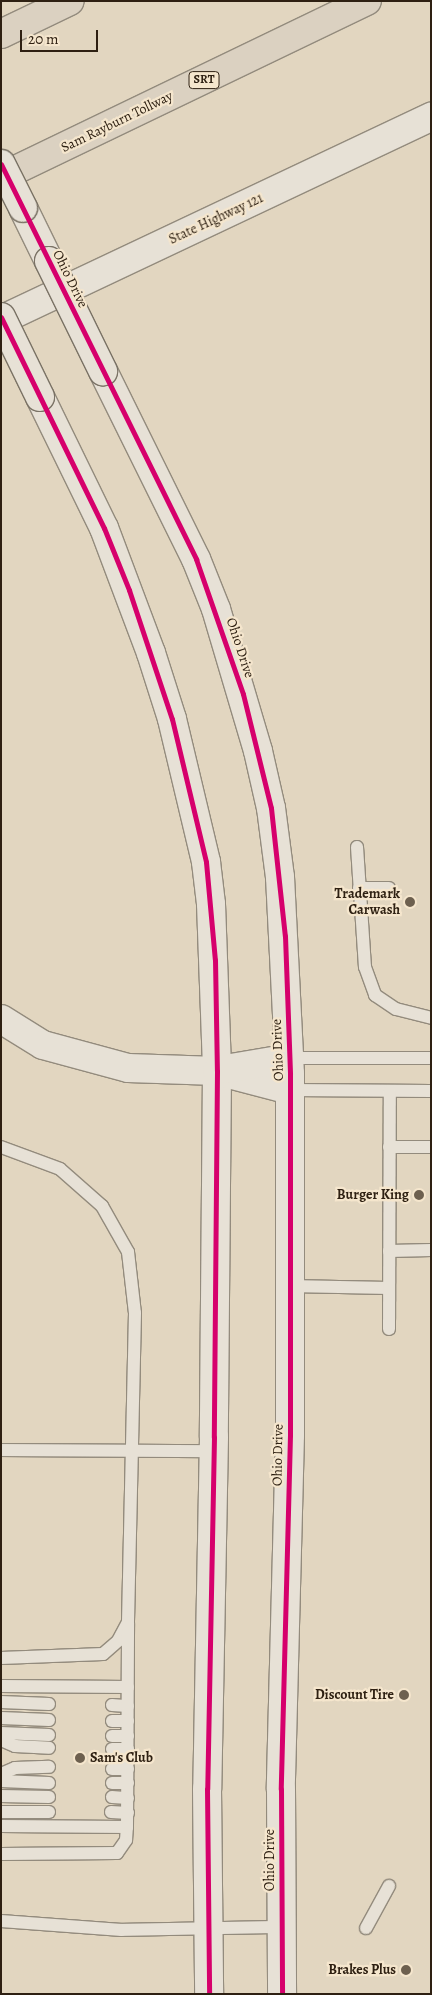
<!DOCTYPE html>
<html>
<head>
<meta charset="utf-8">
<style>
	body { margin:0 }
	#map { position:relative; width:432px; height:1995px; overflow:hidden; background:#e2d6c0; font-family:Alegreya,serif }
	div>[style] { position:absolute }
	.roads { filter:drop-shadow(1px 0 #938b7d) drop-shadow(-1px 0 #938b7d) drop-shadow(0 1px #938b7d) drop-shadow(0 -1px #938b7d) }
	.service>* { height:12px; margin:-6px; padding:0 6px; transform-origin:6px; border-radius:6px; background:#e7e1d6 }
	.secondary>* { height:28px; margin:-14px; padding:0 14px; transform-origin:14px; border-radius:14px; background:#e7e1d6 }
	.motorway>* { height:28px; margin:-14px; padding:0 14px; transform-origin:14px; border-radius:14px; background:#dbd1c1 }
	.bridges { filter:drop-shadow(1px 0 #7a7265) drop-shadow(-1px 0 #7a7265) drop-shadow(0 1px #7a7265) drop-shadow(0 -1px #7a7265) }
	.secondary-bridge>* { height:28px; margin:-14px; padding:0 14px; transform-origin:14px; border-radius:14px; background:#e7e1d6 }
	.cycleway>* { height:5px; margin:-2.5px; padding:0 2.5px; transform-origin:2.5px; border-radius:2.5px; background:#d6006c }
	.dots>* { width:14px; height:14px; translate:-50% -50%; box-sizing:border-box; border:2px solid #f5e6cd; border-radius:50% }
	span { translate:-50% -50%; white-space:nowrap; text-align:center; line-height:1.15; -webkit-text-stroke:4.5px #f5e6cd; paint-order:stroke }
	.shield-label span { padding:1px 4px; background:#f5e6cd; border:1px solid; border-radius:4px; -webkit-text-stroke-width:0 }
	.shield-label { font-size:12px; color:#2e2012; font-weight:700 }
	.street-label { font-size:14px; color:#2e2012 }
	.poi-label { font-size:14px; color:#2e2012; font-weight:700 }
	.right { translate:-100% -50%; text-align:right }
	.left { translate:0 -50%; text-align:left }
	.frame { position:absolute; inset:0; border:2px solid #2e2012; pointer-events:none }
	.scale { position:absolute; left:20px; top:30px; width:78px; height:22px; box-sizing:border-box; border:2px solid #2e2012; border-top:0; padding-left:6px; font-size:15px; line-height:18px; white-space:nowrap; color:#2e2012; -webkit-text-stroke:4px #f5e6cd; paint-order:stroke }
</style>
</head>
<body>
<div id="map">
	<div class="roads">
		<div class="service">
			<div style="left:357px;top:847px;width:120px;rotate:86.2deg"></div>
			<div style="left:365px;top:967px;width:30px;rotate:70deg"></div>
			<div style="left:375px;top:995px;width:25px;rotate:34deg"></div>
			<div style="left:396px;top:1009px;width:36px;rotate:14deg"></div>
			<div style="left:359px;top:888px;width:30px"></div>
			<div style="left:290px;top:1058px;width:141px"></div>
			<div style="left:290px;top:1090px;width:141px;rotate:0.4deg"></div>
			<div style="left:1px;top:1147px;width:63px;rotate:20.4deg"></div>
			<div style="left:60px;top:1169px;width:56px;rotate:41.4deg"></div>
			<div style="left:102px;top:1206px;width:53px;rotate:60.5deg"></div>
			<div style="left:128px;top:1252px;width:61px;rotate:83.5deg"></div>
			<div style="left:135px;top:1313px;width:309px;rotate:91.3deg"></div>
			<div style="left:128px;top:1622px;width:21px;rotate:118deg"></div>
			<div style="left:118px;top:1641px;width:20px;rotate:139deg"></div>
			<div style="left:103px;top:1654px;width:102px;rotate:177.8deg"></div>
			<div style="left:389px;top:1147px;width:42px"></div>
			<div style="left:389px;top:1251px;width:42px;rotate:-1.4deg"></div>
			<div style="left:289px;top:1286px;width:100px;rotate:1.1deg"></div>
			<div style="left:389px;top:1329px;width:238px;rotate:-89.8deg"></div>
			<div style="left:1px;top:1450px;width:213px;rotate:0.3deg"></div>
			<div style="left:1px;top:1686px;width:127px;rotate:0.5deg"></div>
			<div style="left:1px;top:1702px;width:48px;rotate:2.4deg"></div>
			<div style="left:112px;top:1705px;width:16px;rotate:4deg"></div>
			<div style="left:1px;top:1718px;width:48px;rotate:2.4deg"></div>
			<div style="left:112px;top:1721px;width:16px"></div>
			<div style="left:1px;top:1733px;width:48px;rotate:2.4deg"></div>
			<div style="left:112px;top:1736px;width:16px"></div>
			<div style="left:1px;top:1740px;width:15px;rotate:23deg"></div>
			<div style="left:15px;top:1746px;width:34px;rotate:3deg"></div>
			<div style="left:112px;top:1749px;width:16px"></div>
			<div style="left:112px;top:1769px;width:16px"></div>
			<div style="left:1px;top:1774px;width:15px;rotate:-23deg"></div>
			<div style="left:15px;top:1768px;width:34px;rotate:-2deg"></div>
			<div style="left:1px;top:1781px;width:48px;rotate:2.4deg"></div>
			<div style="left:112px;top:1783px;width:16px"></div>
			<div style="left:1px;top:1796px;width:48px;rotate:1.2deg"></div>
			<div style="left:112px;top:1797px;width:16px;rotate:4deg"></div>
			<div style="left:1px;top:1812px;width:48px"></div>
			<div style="left:111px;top:1812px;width:17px;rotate:3deg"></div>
			<div style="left:1px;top:1826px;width:126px;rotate:0.5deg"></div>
			<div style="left:127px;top:1827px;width:204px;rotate:-89.7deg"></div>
			<div style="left:1px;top:1854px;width:116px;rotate:-0.5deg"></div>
			<div style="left:117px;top:1853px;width:16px;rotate:-55deg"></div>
			<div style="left:126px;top:1840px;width:13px;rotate:-86deg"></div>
			<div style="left:1px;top:1921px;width:121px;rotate:4.3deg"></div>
			<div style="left:122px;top:1930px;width:160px;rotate:-1.1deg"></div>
			<div style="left:366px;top:1928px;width:48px;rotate:-61.3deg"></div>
		</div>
		<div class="secondary">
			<div style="left:23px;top:208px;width:59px;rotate:63.9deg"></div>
			<div style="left:1px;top:320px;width:476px;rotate:-25.3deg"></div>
			<div style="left:103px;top:371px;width:210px;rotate:63.7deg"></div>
			<div style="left:196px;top:559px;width:54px;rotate:68.2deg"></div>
			<div style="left:216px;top:609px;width:148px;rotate:73.5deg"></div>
			<div style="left:258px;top:751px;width:58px;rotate:77.2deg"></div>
			<div style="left:271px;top:808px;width:70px;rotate:82.6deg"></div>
			<div style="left:280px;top:877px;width:197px;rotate:87.1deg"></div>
			<div style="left:290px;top:1074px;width:361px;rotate:90deg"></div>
			<div style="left:290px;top:1435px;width:354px;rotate:91.5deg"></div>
			<div style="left:281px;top:1789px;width:205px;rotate:89.7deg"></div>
			<div style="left:40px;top:397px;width:146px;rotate:64deg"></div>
			<div style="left:104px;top:528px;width:134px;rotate:69.4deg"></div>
			<div style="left:151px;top:653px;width:69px;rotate:72.3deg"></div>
			<div style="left:172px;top:719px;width:147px;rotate:76.6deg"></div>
			<div style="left:206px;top:862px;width:42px;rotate:83.2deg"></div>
			<div style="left:211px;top:904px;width:167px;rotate:87.9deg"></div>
			<div style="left:217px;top:1071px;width:366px;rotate:90.5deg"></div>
			<div style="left:214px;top:1437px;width:352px;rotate:91.1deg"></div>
			<div style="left:207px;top:1789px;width:205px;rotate:89.4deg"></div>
			<div style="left:1px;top:1019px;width:49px;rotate:31.8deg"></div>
			<div style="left:43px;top:1045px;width:88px;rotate:15.1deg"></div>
			<div style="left:128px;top:1068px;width:89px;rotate:1.9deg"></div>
			<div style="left:217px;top:1071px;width:75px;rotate:14.6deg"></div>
			<div style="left:225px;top:1069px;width:66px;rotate:-9.6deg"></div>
		</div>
		<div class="motorway">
			<div style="left:1px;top:34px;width:76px;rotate:-25.6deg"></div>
			<div style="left:1px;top:177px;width:406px;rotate:-25.7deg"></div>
		</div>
	</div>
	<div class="bridges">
		<div class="secondary-bridge">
			<div style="left:1px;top:164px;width:49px;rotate:63.4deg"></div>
			<div style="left:49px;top:261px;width:123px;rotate:63.9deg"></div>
			<div style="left:1px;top:317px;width:89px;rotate:64deg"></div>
		</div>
	</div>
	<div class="cycleway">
		<div style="left:1px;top:164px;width:441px;rotate:63.7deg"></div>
		<div style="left:196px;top:559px;width:143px;rotate:70.8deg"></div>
		<div style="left:243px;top:694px;width:117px;rotate:76.2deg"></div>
		<div style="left:271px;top:808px;width:129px;rotate:83.8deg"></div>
		<div style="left:285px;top:936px;width:138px;rotate:87.9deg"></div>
		<div style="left:290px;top:1074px;width:361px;rotate:90deg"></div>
		<div style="left:290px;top:1435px;width:354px;rotate:91.5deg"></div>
		<div style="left:281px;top:1789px;width:205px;rotate:89.7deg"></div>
		<div style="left:1px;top:317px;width:235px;rotate:64deg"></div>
		<div style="left:104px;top:528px;width:67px;rotate:68deg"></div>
		<div style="left:129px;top:590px;width:136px;rotate:71.6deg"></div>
		<div style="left:172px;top:719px;width:147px;rotate:76.6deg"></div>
		<div style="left:206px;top:862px;width:98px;rotate:84.8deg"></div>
		<div style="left:215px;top:960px;width:111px;rotate:89deg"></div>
		<div style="left:217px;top:1071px;width:366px;rotate:90.5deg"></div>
		<div style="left:214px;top:1437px;width:352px;rotate:91.1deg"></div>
		<div style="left:207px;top:1789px;width:205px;rotate:89.4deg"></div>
	</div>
	<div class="dots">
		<div style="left:410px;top:902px;background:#6d604f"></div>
		<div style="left:419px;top:1195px;background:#6d604f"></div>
		<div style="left:404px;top:1695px;background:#6d604f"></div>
		<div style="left:80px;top:1758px;background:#6d604f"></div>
		<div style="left:406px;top:1970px;background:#6d604f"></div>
	</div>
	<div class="shield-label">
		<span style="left:204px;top:80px">SRT</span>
	</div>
	<div class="street-label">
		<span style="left:117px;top:122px;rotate:-26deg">Sam Rayburn Tollway</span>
		<span style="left:216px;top:219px;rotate:-25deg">State Highway 121</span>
		<span style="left:70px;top:279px;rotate:64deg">Ohio Drive</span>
		<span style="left:240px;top:648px;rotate:72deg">Ohio Drive</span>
		<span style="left:278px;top:1050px;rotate:-92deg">Ohio Drive</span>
		<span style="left:278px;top:1455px;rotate:-89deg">Ohio Drive</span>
		<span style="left:270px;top:1860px;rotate:-90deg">Ohio Drive</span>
	</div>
	<div class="poi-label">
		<span class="right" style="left:400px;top:902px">Trademark<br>Carwash</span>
		<span class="right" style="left:409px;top:1195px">Burger King</span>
		<span class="right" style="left:394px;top:1695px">Discount Tire</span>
		<span class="left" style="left:90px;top:1758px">Sam's Club</span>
		<span class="right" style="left:396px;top:1970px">Brakes Plus</span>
	</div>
	<div class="frame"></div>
	<div class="scale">20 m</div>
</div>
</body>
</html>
